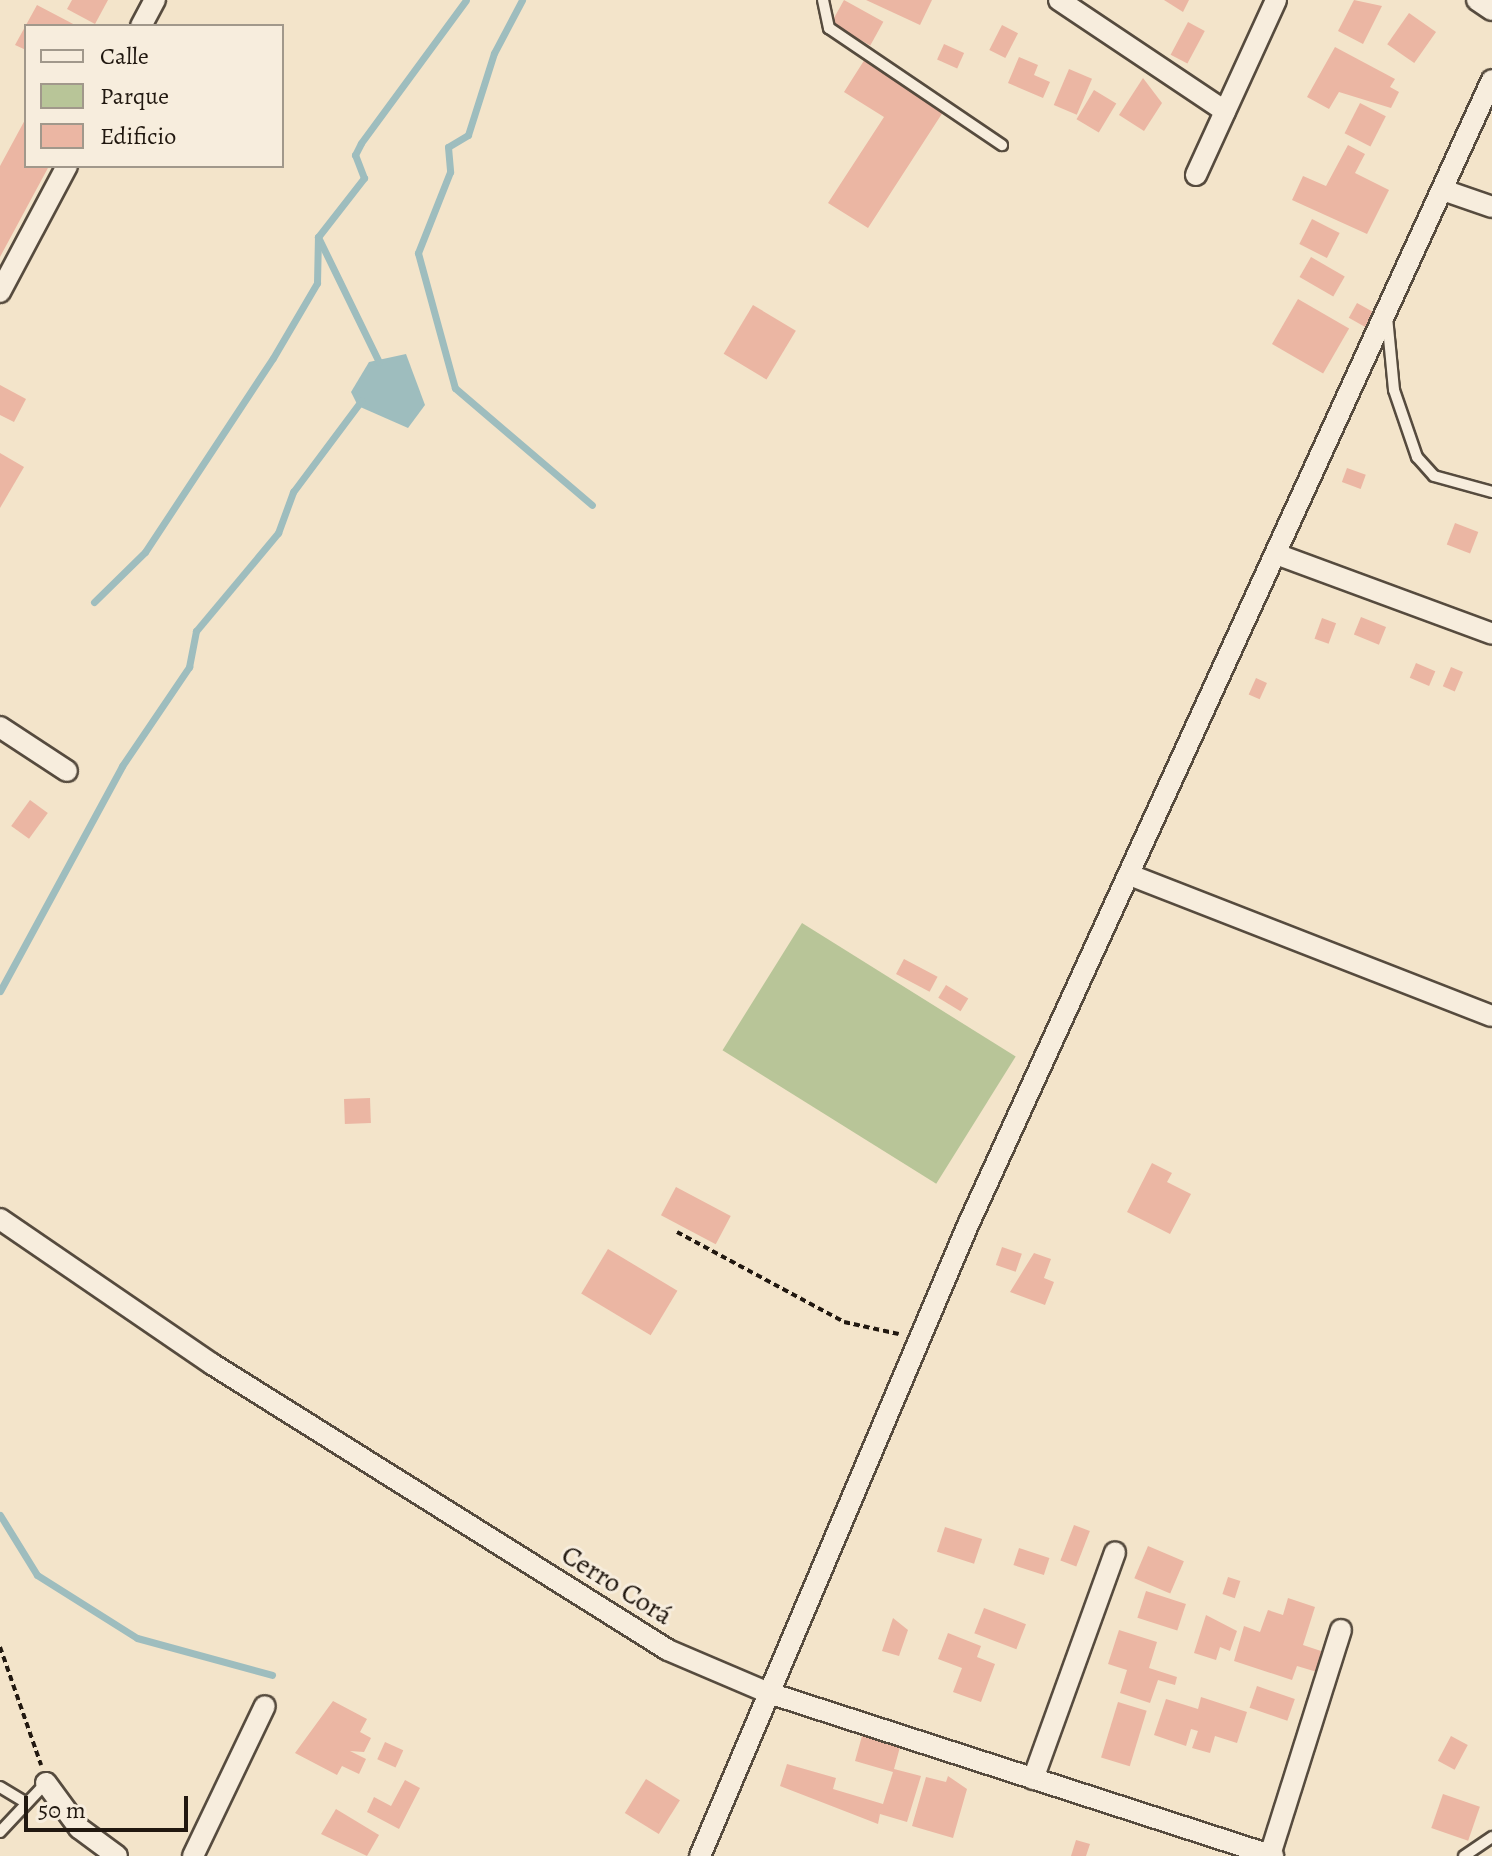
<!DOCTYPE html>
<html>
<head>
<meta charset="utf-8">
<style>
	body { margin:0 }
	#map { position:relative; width:1492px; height:1856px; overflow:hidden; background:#f3e4ca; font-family:Alegreya,serif }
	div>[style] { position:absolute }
	.green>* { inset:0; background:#b8c598; transform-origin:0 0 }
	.water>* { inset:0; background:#9ebdbe }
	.stream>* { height:7px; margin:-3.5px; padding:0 3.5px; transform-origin:3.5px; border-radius:3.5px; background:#9ebdbe }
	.building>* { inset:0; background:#ebb6a3; transform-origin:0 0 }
	.path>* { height:4px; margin-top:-2px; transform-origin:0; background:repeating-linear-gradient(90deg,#211810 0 6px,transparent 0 10px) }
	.roads { filter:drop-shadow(2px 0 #564b3e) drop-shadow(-2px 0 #564b3e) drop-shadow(0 2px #564b3e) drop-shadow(0 -2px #564b3e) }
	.lane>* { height:10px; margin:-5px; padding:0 5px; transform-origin:5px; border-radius:5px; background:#f7eddd }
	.street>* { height:20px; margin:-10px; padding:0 10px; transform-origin:10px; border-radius:10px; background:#f7eddd }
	span { translate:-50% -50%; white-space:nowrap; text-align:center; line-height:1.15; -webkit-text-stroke:6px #f7eddd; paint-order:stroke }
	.street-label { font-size:28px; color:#211810 }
	.legend { position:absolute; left:24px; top:24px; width:260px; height:144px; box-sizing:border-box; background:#f7eddd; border:2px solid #a1988b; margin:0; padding:10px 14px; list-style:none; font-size:24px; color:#211810 }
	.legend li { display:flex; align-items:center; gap:16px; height:40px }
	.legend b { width:40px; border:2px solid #a1988b }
	.scale { position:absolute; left:24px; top:1796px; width:164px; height:36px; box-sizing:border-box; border:4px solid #211810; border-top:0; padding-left:10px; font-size:24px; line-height:28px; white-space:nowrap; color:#211810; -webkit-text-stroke:6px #f7eddd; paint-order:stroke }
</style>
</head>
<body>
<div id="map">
	<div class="green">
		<div style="left:802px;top:923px;width:252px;height:150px;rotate:32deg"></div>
	</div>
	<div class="water">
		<div style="clip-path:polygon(406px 354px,425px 405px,408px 428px,358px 406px,351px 392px,369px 362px)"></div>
	</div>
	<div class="stream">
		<div style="left:522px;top:0;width:60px;rotate:117.8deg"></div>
		<div style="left:494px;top:53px;width:86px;rotate:107.6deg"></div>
		<div style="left:468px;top:135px;width:23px;rotate:149deg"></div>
		<div style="left:448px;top:147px;width:25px;rotate:85deg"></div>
		<div style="left:450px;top:172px;width:87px;rotate:111.6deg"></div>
		<div style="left:418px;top:253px;width:140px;rotate:74.7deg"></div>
		<div style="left:455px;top:388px;width:180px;rotate:40.5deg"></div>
		<div style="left:318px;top:237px;width:139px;rotate:64deg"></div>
		<div style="left:94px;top:602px;width:71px;rotate:-44.4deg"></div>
		<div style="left:145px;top:552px;width:232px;rotate:-56.6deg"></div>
		<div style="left:273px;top:358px;width:87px;rotate:-59.6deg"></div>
		<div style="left:317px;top:283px;width:46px;rotate:-88.8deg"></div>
		<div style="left:318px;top:237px;width:75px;rotate:-52.1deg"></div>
		<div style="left:364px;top:178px;width:25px;rotate:-111deg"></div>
		<div style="left:355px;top:155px;width:13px;rotate:-63deg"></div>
		<div style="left:361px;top:143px;width:177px;rotate:-53.7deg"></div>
		<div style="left:0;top:991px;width:256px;rotate:-61.5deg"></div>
		<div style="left:122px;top:766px;width:120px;rotate:-55.9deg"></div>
		<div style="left:189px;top:667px;width:37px;rotate:-79deg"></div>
		<div style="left:196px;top:631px;width:128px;rotate:-50.1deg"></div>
		<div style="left:278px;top:533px;width:44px;rotate:-69.9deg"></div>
		<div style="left:293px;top:492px;width:114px;rotate:-53.2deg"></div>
		<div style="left:0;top:1515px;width:70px;rotate:58.3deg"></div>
		<div style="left:37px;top:1575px;width:118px;rotate:32.2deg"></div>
		<div style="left:137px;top:1638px;width:140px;rotate:15.3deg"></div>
	</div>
	<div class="building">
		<div style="clip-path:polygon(72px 0,108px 0,95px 24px,67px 9px)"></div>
		<div style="left:844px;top:0;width:45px;height:27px;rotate:29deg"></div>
		<div style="clip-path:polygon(866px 0,932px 0,920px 25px)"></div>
		<div style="clip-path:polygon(1164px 0,1189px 0,1183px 12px)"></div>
		<div style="clip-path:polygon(1354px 0,1382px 6px,1363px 44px,1338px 31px)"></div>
		<div style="clip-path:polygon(37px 5px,77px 26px,26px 26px,26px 50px,15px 45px)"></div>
		<div style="left:1409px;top:13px;width:33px;height:38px;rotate:35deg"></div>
		<div style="left:1188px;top:22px;width:19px;height:37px;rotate:28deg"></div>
		<div style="left:1002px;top:25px;width:18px;height:28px;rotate:27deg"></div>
		<div style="left:944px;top:44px;width:22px;height:17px;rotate:24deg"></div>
		<div style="clip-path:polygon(1335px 47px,1395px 79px,1390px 87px,1399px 92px,1391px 108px,1339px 92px,1329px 109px,1307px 97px)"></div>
		<div style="clip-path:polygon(1019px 57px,1038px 65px,1034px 75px,1050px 82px,1043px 98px,1008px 83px)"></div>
		<div style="clip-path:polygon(865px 59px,945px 109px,868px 228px,828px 203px,884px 117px,844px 92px)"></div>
		<div style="left:1069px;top:69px;width:25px;height:39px;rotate:23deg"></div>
		<div style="clip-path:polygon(1143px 78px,1162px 103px,1144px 131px,1119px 115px)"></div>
		<div style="left:1094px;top:90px;width:26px;height:34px;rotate:31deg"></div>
		<div style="left:1360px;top:103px;width:29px;height:34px;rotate:27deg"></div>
		<div style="clip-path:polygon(26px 118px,26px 166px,49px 166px,0 257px,0 166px)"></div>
		<div style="clip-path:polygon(1348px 145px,1365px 154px,1355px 173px,1389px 190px,1367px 234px,1292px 200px,1303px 176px,1326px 186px)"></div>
		<div style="left:1312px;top:219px;width:31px;height:28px;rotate:27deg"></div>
		<div style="left:1311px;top:257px;width:39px;height:23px;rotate:30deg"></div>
		<div style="left:1298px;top:299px;width:59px;height:52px;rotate:30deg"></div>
		<div style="left:1357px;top:303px;width:31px;height:17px;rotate:29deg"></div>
		<div style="left:753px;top:305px;width:50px;height:57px;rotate:31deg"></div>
		<div style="clip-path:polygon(0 385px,26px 399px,14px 422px,0 415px)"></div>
		<div style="clip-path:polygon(0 453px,24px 467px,0 508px)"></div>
		<div style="left:1347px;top:468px;width:20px;height:15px;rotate:20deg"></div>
		<div style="left:1455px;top:523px;width:25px;height:23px;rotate:21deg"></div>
		<div style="left:1361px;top:617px;width:27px;height:19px;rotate:22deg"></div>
		<div style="left:1322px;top:618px;width:15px;height:22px;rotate:20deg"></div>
		<div style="left:1416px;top:663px;width:21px;height:16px;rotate:23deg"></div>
		<div style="left:1451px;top:667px;width:13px;height:21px;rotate:23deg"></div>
		<div style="left:1256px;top:678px;width:12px;height:18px;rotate:24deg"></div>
		<div style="left:30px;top:800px;width:22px;height:32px;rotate:36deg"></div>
		<div style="left:904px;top:959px;width:38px;height:17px;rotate:28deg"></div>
		<div style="left:946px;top:985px;width:26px;height:15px;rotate:31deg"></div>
		<div style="left:370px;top:1098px;width:25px;height:26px;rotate:88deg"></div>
		<div style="clip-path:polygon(1152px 1163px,1172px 1173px,1167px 1182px,1191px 1194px,1170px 1234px,1127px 1212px)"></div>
		<div style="left:676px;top:1187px;width:62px;height:32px;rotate:28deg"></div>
		<div style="left:1002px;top:1247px;width:21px;height:19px;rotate:19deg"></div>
		<div style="left:608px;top:1249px;width:81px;height:52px;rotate:31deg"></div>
		<div style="clip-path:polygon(1034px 1253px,1051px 1259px,1044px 1278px,1054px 1282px,1045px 1305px,1010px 1292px)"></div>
		<div style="left:1074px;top:1525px;width:17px;height:38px;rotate:21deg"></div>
		<div style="left:945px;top:1527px;width:39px;height:26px;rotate:18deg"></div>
		<div style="left:1148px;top:1546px;width:39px;height:35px;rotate:23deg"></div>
		<div style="left:1019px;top:1548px;width:32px;height:18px;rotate:18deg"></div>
		<div style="left:1228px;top:1577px;width:13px;height:18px;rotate:18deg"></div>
		<div style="left:1146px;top:1591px;width:42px;height:28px;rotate:18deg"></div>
		<div style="clip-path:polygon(1288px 1598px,1315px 1607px,1303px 1645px,1324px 1652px,1317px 1672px,1297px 1666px,1292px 1680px,1234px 1661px,1244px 1626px,1260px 1632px,1268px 1610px,1283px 1615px)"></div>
		<div style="left:984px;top:1608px;width:45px;height:27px;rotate:21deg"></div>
		<div style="clip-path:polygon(1206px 1615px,1237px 1631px,1230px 1651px,1220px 1647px,1216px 1660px,1194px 1653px)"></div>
		<div style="clip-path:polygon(893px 1618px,908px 1630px,899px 1656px,882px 1651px)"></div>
		<div style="clip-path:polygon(1119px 1630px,1157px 1642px,1149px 1668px,1177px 1677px,1175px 1685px,1158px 1680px,1150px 1703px,1120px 1693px,1127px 1670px,1108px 1664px)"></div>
		<div style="clip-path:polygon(948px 1633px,981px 1646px,977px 1657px,995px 1664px,981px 1702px,953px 1692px,962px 1668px,938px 1659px)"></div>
		<div style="left:1257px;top:1686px;width:40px;height:23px;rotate:19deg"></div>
		<div style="clip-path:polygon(1201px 1697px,1247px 1712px,1237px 1743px,1215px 1736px,1210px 1753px,1192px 1748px,1198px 1731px,1191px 1729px,1186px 1746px,1154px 1735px,1166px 1699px,1198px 1709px)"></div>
		<div style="clip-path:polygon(333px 1701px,367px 1719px,360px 1732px,371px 1738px,364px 1752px,350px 1751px,366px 1759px,359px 1774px,342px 1766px,337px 1775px,295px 1753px)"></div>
		<div style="left:1118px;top:1702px;width:30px;height:58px;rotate:17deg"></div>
		<div style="clip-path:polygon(862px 1736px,900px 1747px,894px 1769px,921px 1776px,907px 1822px,880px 1814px,878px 1824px,780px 1786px,787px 1764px,836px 1778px,833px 1789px,883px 1804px,893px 1772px,855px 1761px)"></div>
		<div style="left:1451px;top:1736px;width:19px;height:28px;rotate:28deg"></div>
		<div style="left:385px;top:1742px;width:20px;height:19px;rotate:24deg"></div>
		<div style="clip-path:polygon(948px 1776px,967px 1789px,953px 1838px,912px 1826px,926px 1777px,946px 1782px)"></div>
		<div style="left:646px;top:1779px;width:40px;height:40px;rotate:32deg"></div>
		<div style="clip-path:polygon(405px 1780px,420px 1788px,399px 1829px,367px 1812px,374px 1797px,391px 1806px)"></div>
		<div style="left:1443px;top:1794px;width:39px;height:36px;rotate:19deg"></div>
		<div style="clip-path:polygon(336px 1809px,379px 1835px,367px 1856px,321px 1834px)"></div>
		<div style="clip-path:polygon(1076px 1840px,1090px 1844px,1086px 1856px,1071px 1856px)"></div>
	</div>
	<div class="path">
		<div style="left:677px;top:1232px;width:190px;rotate:28.3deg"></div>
		<div style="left:844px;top:1322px;width:56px;rotate:12.3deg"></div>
		<div style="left:0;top:1647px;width:125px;rotate:70.8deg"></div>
	</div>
	<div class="roads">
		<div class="lane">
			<div style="left:823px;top:0;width:29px;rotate:78deg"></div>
			<div style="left:829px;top:28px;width:209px;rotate:34.1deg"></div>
			<div style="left:1387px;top:317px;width:73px;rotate:84.5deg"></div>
			<div style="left:1394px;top:390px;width:71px;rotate:71.1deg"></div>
			<div style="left:1417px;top:457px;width:25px;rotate:48deg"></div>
			<div style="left:1434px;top:476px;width:60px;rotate:15.4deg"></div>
			<div style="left:0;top:1787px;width:31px;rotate:31deg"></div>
			<div style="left:0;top:1832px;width:67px;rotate:-46.8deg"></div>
			<div style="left:1464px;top:1856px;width:34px;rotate:-34deg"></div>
		</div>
		<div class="street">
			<div style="left:1059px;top:0;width:200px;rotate:33.8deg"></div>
			<div style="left:1477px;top:0;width:18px;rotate:34deg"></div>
			<div style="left:141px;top:26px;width:30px;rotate:-62deg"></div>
			<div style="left:1196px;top:175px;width:192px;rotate:-65.4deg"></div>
			<div style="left:1443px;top:190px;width:52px;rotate:19.1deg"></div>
			<div style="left:0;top:292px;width:143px;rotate:-62deg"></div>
			<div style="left:1279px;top:555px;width:227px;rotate:20.3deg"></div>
			<div style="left:0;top:727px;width:80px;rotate:33.3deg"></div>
			<div style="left:1130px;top:875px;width:388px;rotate:21.3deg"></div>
			<div style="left:0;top:1219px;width:257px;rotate:34.4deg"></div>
			<div style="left:212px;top:1364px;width:538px;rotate:32.1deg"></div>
			<div style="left:668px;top:1650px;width:110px;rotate:23.1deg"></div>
			<div style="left:769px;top:1693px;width:530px;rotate:17.92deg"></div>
			<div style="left:1033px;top:1779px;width:241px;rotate:-70.1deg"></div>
			<div style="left:46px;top:1783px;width:56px;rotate:53.7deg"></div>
			<div style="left:79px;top:1828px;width:47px;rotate:36.4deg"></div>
			<div style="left:1270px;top:1855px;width:236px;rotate:-72.5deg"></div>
			<div style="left:193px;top:1856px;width:166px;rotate:-64.4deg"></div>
			<div style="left:700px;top:1856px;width:686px;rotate:-66.99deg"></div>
			<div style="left:968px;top:1225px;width:1259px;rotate:-65.41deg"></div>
		</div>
	</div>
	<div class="street-label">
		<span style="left:617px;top:1585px;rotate:32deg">Cerro Corá</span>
	</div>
	<ul class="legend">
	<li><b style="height:10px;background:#f7eddd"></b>Calle</li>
	<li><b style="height:22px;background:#b8c598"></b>Parque</li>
	<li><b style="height:22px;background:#ebb6a3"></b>Edificio</li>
	</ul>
	<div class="scale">50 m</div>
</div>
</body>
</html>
